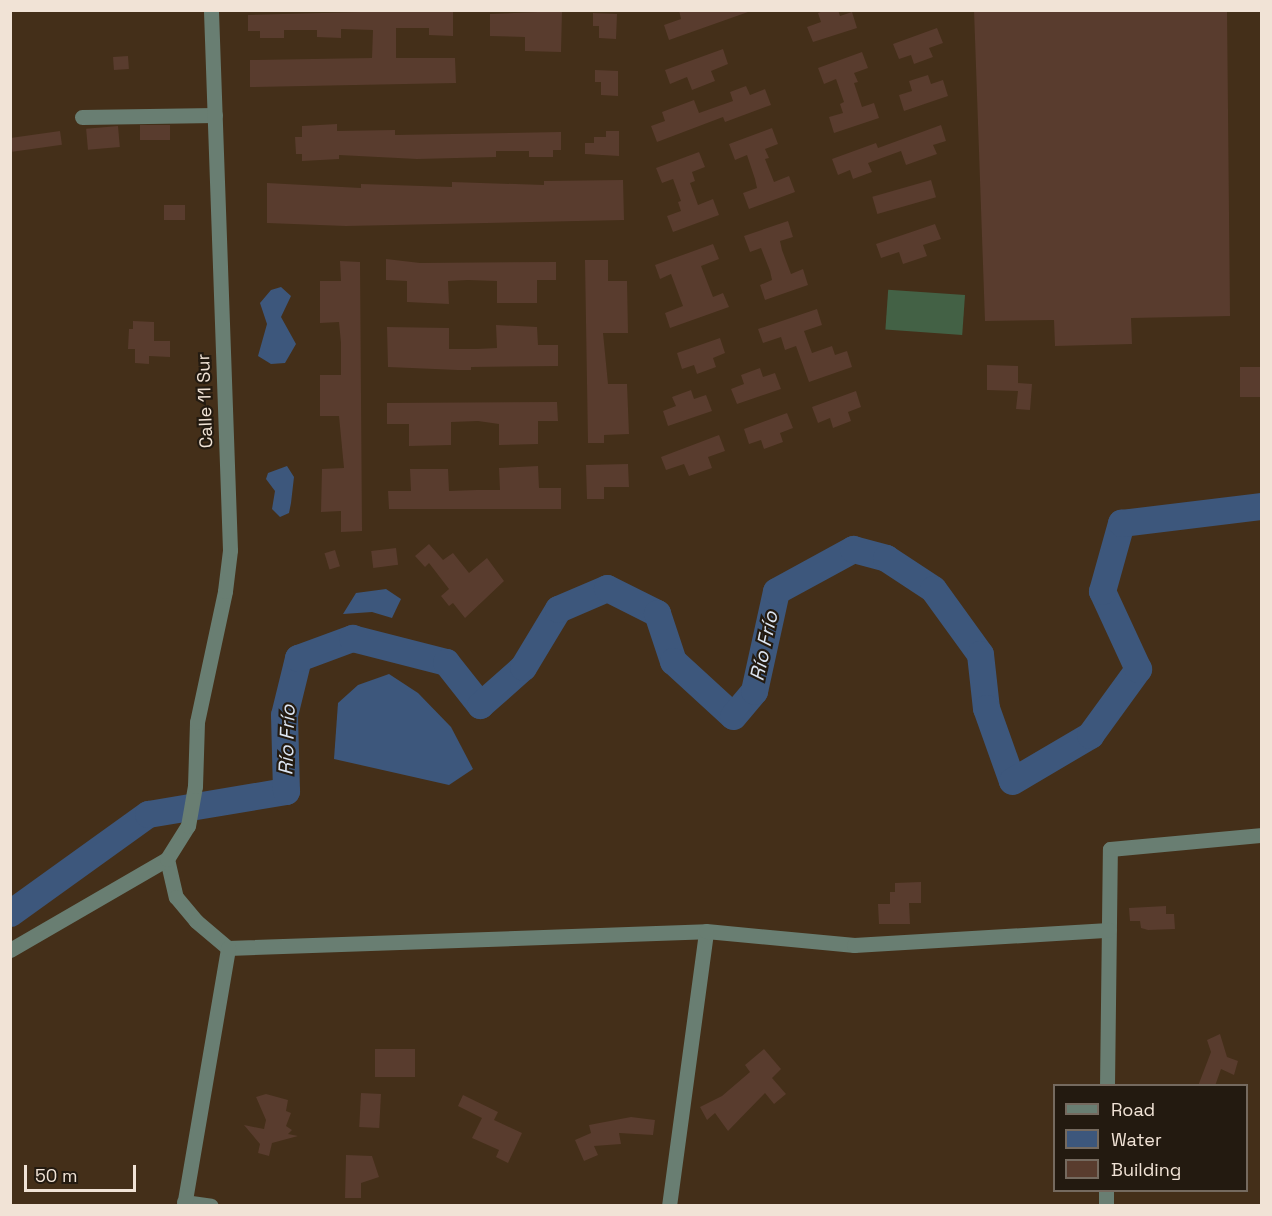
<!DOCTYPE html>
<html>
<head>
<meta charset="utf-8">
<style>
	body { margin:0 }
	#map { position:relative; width:1272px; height:1216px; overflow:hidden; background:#442f19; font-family:"Space Grotesk",sans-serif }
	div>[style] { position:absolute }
	.green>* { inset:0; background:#436145; transform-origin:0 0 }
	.water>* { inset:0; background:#3d577c }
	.river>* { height:27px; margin:-13.5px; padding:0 13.5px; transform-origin:13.5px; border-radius:13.5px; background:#3d577c }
	.building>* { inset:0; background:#593c2e; transform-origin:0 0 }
	.minor>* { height:15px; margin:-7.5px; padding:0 7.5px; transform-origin:7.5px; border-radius:7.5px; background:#697e72 }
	span { translate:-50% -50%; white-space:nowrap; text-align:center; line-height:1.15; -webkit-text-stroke:4.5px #231a10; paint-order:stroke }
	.street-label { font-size:18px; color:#f1e3d6 }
	.water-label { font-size:20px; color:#dce5f2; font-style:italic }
	.frame { position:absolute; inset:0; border:12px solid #f1e3d6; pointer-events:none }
	.legend { position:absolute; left:1053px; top:1084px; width:195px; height:108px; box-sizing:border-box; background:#231a10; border:2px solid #756a5f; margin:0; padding:8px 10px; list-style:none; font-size:18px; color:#f1e3d6 }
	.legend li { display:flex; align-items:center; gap:12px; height:30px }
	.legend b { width:30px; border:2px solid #756a5f }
	.scale { position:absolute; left:24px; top:1165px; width:112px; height:27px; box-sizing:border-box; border:3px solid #f1e3d6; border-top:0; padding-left:8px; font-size:18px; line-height:21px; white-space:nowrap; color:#f1e3d6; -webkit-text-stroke:4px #231a10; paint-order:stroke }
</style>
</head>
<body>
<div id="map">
	<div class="green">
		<div style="left:965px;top:295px;width:40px;height:77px;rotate:94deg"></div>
	</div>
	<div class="water">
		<div style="clip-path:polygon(281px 287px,291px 296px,281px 317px,296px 344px,285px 363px,271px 364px,258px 356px,267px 324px,260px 303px,271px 290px)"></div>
		<div style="clip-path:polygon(287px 466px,294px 477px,291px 503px,289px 513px,280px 517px,272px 509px,275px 491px,266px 479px,268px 473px)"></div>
		<div style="clip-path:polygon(386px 589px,401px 599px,392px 618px,372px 612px,343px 614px,356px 593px)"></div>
		<div style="clip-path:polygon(389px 674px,418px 693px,451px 727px,473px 769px,449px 785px,334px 759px,338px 703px,358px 685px)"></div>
	</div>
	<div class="river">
		<div style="left:10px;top:913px;width:170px;rotate:-35.7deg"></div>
		<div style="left:148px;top:814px;width:140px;rotate:-9.5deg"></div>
		<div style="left:286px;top:791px;width:76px;rotate:-91.5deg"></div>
		<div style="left:284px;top:715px;width:59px;rotate:-76.2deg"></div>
		<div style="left:298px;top:658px;width:58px;rotate:-20.3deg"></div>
		<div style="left:352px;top:638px;width:97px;rotate:14.3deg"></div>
		<div style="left:446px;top:662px;width:55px;rotate:51.7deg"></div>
		<div style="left:480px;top:705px;width:57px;rotate:-41.5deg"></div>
		<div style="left:523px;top:667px;width:68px;rotate:-58.9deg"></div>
		<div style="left:558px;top:609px;width:53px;rotate:-23.2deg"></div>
		<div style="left:607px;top:588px;width:56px;rotate:26.6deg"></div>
		<div style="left:657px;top:613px;width:51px;rotate:71.6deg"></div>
		<div style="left:673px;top:661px;width:81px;rotate:42.5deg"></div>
		<div style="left:733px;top:716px;width:33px;rotate:-50deg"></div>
		<div style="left:754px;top:691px;width:102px;rotate:-77.6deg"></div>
		<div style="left:776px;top:591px;width:88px;rotate:-28.6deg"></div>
		<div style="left:853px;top:549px;width:34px;rotate:15deg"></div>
		<div style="left:886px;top:558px;width:56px;rotate:33.4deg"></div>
		<div style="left:933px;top:589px;width:80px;rotate:54.1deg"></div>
		<div style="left:980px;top:654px;width:54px;rotate:83.7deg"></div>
		<div style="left:986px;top:708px;width:77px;rotate:70.4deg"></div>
		<div style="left:1012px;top:781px;width:91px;rotate:-30.5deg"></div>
		<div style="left:1090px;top:735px;width:82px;rotate:-54deg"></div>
		<div style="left:1138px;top:669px;width:86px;rotate:-114.8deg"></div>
		<div style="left:1102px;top:591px;width:71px;rotate:-74.4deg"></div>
		<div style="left:1121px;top:523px;width:142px;rotate:-6.9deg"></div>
	</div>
	<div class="building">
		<div style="clip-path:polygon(439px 10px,453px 10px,453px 36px,429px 35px,429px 28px,396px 28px,396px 58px,455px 58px,456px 83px,250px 87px,250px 60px,372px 58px,373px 30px,341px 29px,341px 38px,317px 37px,317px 30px,284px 30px,284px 38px,260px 38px,260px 31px,248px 31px,248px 15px)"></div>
		<div style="clip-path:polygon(679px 10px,748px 10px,748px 12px,669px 40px,664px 25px,681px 19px)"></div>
		<div style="clip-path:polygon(826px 10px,838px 10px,840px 16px,852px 12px,857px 28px,813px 42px,807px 27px,821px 22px,818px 13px)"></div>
		<div style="clip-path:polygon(974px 10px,1227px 10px,1230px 316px,1131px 318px,1132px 344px,1055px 346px,1054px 320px,985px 321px)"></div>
		<div style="clip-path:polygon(562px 11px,561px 52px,525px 51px,525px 37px,490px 36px,490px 14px)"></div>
		<div style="clip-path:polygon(593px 13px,617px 14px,616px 39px,599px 38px,599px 26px,593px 26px)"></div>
		<div style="clip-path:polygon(937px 28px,943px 43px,929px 48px,933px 57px,914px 64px,911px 55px,899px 59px,893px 44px)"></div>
		<div style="clip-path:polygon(723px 49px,728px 64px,711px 71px,715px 81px,692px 90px,687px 77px,670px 84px,665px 70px)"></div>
		<div style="clip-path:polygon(862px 52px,868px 68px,854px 73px,858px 82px,854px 83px,862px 107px,874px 103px,879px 118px,834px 133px,829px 117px,843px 113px,840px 104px,844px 102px,836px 79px,824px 84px,818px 68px)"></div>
		<div style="left:128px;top:56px;width:13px;height:15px;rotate:86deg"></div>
		<div style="clip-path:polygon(595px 70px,618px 71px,618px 96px,601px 95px,601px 82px,595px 82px)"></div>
		<div style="clip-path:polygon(928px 75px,931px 84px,943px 80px,948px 96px,904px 111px,899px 95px,912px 91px,909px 81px)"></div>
		<div style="clip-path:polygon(746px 86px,750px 95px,765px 89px,771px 105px,725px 122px,723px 117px,657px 142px,651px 126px,665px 121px,662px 112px,694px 100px,699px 113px,733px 101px,730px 92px)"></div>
		<div style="clip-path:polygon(337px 124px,337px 131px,395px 130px,395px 135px,561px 132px,561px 150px,553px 150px,553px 157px,529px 157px,529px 151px,496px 151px,496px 157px,417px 159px,339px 155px,339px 159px,302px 161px,302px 154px,296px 154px,295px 137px,302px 137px,302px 126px)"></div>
		<div style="left:170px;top:125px;width:15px;height:30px;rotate:90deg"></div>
		<div style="clip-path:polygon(941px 125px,946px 141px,933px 145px,937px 154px,906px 165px,901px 151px,868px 163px,872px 172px,853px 179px,850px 170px,838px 175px,832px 159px,876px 143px,878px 148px)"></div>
		<div style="left:118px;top:126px;width:21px;height:32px;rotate:85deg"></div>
		<div style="clip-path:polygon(772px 128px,778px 144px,765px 149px,769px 158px,765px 159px,774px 182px,789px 176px,795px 192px,749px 209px,743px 193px,757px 188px,755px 179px,747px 155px,735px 160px,729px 144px)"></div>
		<div style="left:60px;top:131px;width:14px;height:50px;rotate:82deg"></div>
		<div style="clip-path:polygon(606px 131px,619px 131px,619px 156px,585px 154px,585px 143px,594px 143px,594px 137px,606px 137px)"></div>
		<div style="clip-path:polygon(699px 152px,705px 167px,692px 172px,695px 181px,690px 183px,698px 205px,713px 199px,719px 215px,673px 232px,667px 216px,681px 211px,678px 202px,681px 201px,673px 179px,662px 183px,656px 168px)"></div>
		<div style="clip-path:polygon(623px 180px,624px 220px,346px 226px,267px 223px,267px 183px,361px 188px,361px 184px,452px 187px,452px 182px,544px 185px,544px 181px)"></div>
		<div style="left:931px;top:180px;width:18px;height:61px;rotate:74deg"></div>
		<div style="left:164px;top:205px;width:21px;height:15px"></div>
		<div style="clip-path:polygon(788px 221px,793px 237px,780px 241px,782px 250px,791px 274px,803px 269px,808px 285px,765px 300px,760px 285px,772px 280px,770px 271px,761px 248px,750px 252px,744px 236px)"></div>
		<div style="clip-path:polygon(935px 224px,941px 239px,923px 245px,927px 256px,903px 264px,899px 252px,881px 258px,876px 244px)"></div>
		<div style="clip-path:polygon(713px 244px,719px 259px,701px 266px,713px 297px,723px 293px,729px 307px,670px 328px,665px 313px,683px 306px,671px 274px,660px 279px,655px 265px)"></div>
		<div style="clip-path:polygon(386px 259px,420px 263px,556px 262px,556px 280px,537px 280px,537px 303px,497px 303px,497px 281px,468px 280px,448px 281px,449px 304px,407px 302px,407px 281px,386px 280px)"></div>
		<div style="clip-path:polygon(585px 260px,608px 260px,608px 281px,627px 281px,628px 333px,603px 333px,608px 384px,627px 384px,629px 434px,604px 435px,604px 443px,588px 443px)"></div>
		<div style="clip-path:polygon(340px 261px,360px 262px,362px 531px,341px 532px,341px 511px,321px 512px,322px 469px,344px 468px,339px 416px,320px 416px,320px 375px,341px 375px,341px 343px,339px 322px,320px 323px,320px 281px,341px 281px)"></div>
		<div style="clip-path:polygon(817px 309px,822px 325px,804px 331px,812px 353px,832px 346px,835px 355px,847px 351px,852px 367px,809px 382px,796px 346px,785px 350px,781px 337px,763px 343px,758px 329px)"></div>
		<div style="clip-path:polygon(133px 321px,154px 322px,154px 341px,170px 341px,170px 357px,149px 356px,149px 364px,135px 363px,135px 349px,128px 349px,129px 329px,133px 329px)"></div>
		<div style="clip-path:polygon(496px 325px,537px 327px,538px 345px,558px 345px,558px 366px,471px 367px,471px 370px,458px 370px,388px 367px,387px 327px,449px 328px,449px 349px,477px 349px,497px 348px)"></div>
		<div style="clip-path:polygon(720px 338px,725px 353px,713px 358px,716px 367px,697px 374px,694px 365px,682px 369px,677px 353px)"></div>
		<div style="clip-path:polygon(987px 365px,1018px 366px,1018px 383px,1032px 384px,1030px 410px,1016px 409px,1018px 391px,987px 390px)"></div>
		<div style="left:1240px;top:367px;width:22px;height:30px"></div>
		<div style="clip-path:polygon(760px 368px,763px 377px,775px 373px,781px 389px,737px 404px,731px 389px,744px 384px,741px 375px)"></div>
		<div style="clip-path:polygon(691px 390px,694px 399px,706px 395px,712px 411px,668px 426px,663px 411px,676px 406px,672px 397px)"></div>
		<div style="clip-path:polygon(856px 391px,861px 407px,848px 412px,851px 421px,833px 428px,830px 418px,818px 423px,812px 407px)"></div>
		<div style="clip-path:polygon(557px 402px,558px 421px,538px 421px,538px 444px,499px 445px,499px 424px,478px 421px,451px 422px,451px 445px,409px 446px,409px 424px,387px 424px,387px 403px)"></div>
		<div style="clip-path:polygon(787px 413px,793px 428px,780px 433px,783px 442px,764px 449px,761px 440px,749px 444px,744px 429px)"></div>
		<div style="clip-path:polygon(719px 435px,725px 451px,708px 457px,712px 468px,689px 476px,684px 464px,666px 470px,661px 457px)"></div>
		<div style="clip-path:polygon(628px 464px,629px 487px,604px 487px,604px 499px,587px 499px,586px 465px)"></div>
		<div style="clip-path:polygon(538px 466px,539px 488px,561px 488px,561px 509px,389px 509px,388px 491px,411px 491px,410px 469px,448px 469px,449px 491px,477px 490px,500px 490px,499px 468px)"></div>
		<div style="clip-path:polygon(429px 544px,443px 560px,453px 553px,469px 573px,487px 558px,504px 581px,465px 618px,453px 603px,449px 606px,441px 596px,449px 589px,429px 563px,425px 567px,415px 556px)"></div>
		<div style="left:396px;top:548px;width:17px;height:25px;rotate:83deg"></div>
		<div style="left:335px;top:550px;width:17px;height:11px;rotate:73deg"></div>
		<div style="clip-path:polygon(921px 882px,921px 903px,909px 903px,910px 924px,879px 924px,878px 904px,890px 904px,890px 892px,895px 892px,895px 883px)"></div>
		<div style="clip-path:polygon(1166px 906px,1166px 914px,1174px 914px,1175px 929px,1148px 930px,1141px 928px,1140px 921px,1130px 921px,1129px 908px)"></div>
		<div style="clip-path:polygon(1220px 1034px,1227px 1057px,1238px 1061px,1234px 1075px,1221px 1069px,1215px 1086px,1198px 1086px,1211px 1052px,1207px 1040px)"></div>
		<div style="left:375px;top:1049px;width:40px;height:28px"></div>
		<div style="clip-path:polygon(764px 1049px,781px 1069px,772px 1078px,786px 1094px,774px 1104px,765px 1093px,728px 1131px,715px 1113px,707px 1120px,700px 1107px,722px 1096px,750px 1072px,745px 1065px)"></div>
		<div style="left:361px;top:1093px;width:20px;height:34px;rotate:3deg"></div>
		<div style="clip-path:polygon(266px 1094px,288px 1100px,286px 1111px,291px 1113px,286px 1126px,292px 1130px,288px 1134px,298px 1136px,272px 1143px,269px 1156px,258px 1153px,260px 1144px,244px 1125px,264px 1129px,266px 1120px,256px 1097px)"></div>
		<div style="clip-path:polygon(463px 1095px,498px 1112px,494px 1120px,522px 1133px,508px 1163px,496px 1157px,499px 1150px,472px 1138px,482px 1118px,458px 1106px)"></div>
		<div style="clip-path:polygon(631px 1117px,655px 1120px,653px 1135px,619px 1133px,621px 1144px,594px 1146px,598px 1155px,584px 1161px,575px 1140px,591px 1133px,589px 1125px)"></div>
		<div style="clip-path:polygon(346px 1155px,372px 1156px,379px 1177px,361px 1183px,361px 1198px,345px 1198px)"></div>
	</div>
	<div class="minor">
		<div style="left:82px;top:117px;width:133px;rotate:-0.9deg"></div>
		<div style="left:167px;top:859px;width:39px;rotate:77deg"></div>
		<div style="left:176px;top:897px;width:31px;rotate:50deg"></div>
		<div style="left:196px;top:921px;width:42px;rotate:40.2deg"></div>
		<div style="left:228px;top:948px;width:478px;rotate:-2deg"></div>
		<div style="left:10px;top:950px;width:181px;rotate:-30.1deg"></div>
		<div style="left:167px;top:859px;width:39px;rotate:-58deg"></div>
		<div style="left:188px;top:826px;width:41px;rotate:-80.1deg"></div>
		<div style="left:195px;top:786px;width:64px;rotate:-88.2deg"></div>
		<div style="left:197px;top:722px;width:134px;rotate:-77.9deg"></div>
		<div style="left:225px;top:591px;width:41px;rotate:-83deg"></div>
		<div style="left:230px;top:550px;width:540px;rotate:-92.02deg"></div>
		<div style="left:1107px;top:1086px;width:237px;rotate:-89.3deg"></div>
		<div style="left:1110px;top:849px;width:153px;rotate:-5.3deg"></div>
		<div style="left:184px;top:1202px;width:27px;rotate:8deg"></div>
		<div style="left:184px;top:1206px;width:262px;rotate:-80.3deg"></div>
		<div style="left:669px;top:1206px;width:277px;rotate:-82.3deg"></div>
		<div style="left:706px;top:931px;width:149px;rotate:5.4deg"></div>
		<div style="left:854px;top:945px;width:255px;rotate:-3.4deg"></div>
		<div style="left:1106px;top:1206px;width:16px;rotate:-90deg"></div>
	</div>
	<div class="street-label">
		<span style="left:205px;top:401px;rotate:-92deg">Calle 11 Sur</span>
	</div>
	<div class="water-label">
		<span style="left:764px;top:646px;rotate:-78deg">Río Frío</span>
		<span style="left:287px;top:740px;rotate:-88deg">Río Frío</span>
	</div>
	<div class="frame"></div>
	<ul class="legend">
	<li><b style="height:8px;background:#697e72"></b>Road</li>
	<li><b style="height:16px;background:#3d577c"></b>Water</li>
	<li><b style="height:16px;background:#593c2e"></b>Building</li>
	</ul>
	<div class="scale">50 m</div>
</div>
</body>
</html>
